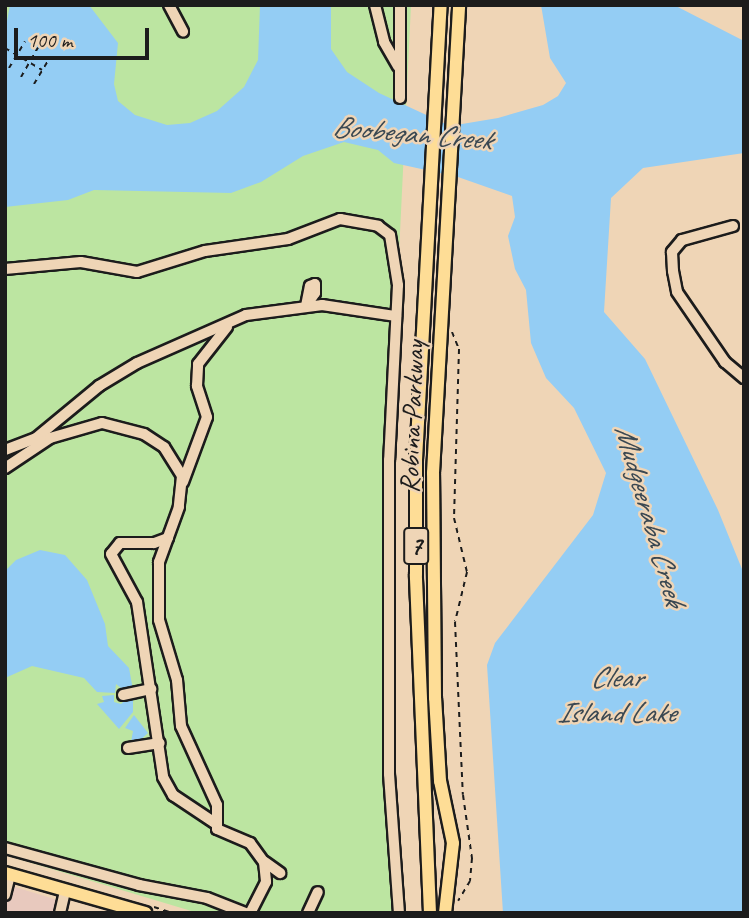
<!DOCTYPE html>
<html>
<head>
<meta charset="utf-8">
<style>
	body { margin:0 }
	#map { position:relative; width:749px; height:918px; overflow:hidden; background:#efd5b6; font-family:Caveat,sans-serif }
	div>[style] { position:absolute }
	.built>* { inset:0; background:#e8c9be }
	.green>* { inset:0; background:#bce5a1 }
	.water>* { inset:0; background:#94cdf4 }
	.path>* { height:2px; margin-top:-1px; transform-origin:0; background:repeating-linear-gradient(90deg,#1c1c1c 0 5px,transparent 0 10px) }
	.roads { filter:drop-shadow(2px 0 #1c1c1c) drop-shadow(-2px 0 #1c1c1c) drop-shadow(0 2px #1c1c1c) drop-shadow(0 -2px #1c1c1c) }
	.minor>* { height:10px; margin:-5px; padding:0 5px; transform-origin:5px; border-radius:5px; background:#efd5b6 }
	.major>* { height:12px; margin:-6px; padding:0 6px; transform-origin:6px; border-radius:6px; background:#fedd96 }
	span { translate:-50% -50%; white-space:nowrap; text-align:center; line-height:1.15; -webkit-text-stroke:5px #efd5b6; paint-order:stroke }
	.shield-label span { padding:2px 5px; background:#efd5b6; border:2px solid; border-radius:5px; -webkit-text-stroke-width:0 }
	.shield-label { font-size:26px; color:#1c1c1c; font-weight:700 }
	.street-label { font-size:28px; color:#1c1c1c }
	.water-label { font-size:30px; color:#3a4852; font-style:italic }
	.frame { position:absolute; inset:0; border:7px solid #1c1c1c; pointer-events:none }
	.scale { position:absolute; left:14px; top:28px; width:135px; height:32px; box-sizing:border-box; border:4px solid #1c1c1c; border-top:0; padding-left:9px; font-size:21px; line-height:24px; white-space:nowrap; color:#1c1c1c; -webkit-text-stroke:5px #efd5b6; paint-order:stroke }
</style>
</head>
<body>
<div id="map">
	<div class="built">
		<div style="clip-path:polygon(5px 884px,64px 902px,61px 913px,5px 913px)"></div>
	</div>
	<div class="green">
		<div style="clip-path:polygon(5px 5px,411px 5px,382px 606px,403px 913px,198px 913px,5px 855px)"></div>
	</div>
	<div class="water">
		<div style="clip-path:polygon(10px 5px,89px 5px,118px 43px,114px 84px,118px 101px,135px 115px,167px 125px,190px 123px,217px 111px,244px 87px,258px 60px,260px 5px,331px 5px,331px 49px,347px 72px,379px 93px,450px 126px,498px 118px,543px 105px,558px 96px,566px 83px,550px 58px,541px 5px,674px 5px,744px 41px,744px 153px,643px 168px,611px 198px,604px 312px,645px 359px,718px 510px,744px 574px,744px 913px,503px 913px,487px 665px,495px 643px,593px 515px,606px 473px,574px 408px,546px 378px,531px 343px,526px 290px,515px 269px,508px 236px,515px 217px,512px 196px,458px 177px,394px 163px,378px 150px,344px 142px,303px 156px,261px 182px,231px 193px,94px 190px,68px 200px,5px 207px,5px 32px)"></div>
		<div style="clip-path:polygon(40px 550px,65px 555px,87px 580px,105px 624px,108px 646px,129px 668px,133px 690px,127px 693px,116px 684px,115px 693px,97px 692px,84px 678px,32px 666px,5px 678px,5px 571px,16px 560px)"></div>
		<div style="clip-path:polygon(133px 693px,133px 712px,119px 729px,97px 704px,104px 702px,102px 696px,114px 695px,114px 702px,121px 704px)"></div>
		<div style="clip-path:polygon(134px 715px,148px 733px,137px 743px,131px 742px,133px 731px,125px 728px)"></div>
	</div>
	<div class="path">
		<div style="left:5px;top:48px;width:43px;rotate:30.7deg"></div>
		<div style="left:9px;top:68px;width:31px;rotate:-59deg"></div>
		<div style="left:21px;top:77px;width:34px;rotate:-60deg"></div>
		<div style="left:34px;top:84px;width:31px;rotate:-59deg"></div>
		<div style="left:452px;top:332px;width:18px;rotate:68deg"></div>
		<div style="left:459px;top:349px;width:169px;rotate:91.7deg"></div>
		<div style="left:454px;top:518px;width:56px;rotate:76.5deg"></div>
		<div style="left:467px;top:572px;width:51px;rotate:103.5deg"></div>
		<div style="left:455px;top:622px;width:173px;rotate:87.4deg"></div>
		<div style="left:463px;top:795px;width:64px;rotate:81.9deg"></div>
		<div style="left:472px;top:858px;width:23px;rotate:95deg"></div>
		<div style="left:470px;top:881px;width:23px;rotate:121deg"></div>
		<div style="left:154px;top:907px;width:20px;rotate:18deg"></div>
	</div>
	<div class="roads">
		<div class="minor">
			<div style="left:169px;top:5px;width:30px;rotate:62deg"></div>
			<div style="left:375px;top:5px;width:38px;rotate:76deg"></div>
			<div style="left:384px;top:42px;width:28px;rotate:60deg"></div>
			<div style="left:400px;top:5px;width:93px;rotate:90deg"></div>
			<div style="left:733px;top:226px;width:53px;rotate:164.6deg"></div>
			<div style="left:682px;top:240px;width:16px;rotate:130deg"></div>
			<div style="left:672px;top:252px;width:19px;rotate:87deg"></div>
			<div style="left:673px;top:271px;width:21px;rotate:79deg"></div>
			<div style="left:677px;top:292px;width:85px;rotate:55.6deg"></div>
			<div style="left:725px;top:362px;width:25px;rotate:40deg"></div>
			<div style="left:5px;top:269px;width:76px;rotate:-5.3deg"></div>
			<div style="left:81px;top:262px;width:57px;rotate:10.1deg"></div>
			<div style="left:137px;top:272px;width:71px;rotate:-17.2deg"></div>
			<div style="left:205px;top:251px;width:84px;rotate:-8.2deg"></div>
			<div style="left:288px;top:239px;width:56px;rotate:-21deg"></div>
			<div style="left:340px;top:219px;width:39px;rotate:10deg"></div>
			<div style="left:378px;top:226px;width:15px;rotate:37deg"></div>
			<div style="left:390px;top:235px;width:51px;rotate:80.9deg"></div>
			<div style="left:398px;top:285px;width:175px;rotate:92.9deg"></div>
			<div style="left:389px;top:460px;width:314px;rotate:90deg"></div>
			<div style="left:389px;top:774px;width:139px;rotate:85.9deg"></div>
			<div style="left:315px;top:284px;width:9px;rotate:90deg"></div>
			<div style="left:315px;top:293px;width:16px;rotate:125deg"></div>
			<div style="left:306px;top:306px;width:20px;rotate:-79deg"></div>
			<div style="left:310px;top:286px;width:5px;rotate:-22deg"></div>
			<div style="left:5px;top:450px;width:33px;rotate:-21deg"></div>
			<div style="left:36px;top:438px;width:82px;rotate:-39.5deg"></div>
			<div style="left:99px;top:386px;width:44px;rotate:-31.2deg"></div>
			<div style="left:137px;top:363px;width:119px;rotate:-23.8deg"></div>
			<div style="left:246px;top:315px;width:77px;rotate:-7.5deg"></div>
			<div style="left:322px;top:305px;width:75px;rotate:8.5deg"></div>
			<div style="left:5px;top:468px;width:54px;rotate:-33.7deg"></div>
			<div style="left:50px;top:438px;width:54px;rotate:-16.1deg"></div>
			<div style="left:102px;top:423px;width:43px;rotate:14.7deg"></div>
			<div style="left:144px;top:434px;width:24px;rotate:33deg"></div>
			<div style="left:164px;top:447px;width:34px;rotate:58deg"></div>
			<div style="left:182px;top:476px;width:31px;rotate:96deg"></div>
			<div style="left:179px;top:507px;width:59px;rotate:110deg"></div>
			<div style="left:159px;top:562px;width:58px;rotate:90deg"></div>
			<div style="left:159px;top:620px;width:63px;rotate:73.3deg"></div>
			<div style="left:177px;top:680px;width:46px;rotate:85deg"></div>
			<div style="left:181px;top:726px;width:87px;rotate:65.5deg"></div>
			<div style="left:217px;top:805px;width:24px;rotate:90deg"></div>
			<div style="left:217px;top:829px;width:36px;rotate:23deg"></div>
			<div style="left:250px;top:843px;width:24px;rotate:54deg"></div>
			<div style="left:264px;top:862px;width:20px;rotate:84deg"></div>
			<div style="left:266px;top:882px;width:35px;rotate:117deg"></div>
			<div style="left:183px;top:482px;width:69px;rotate:-69.7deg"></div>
			<div style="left:207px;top:417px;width:33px;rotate:-108deg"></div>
			<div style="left:197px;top:386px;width:22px;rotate:-87deg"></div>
			<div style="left:198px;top:364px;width:47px;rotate:-51.9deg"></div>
			<div style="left:168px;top:538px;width:15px;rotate:160deg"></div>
			<div style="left:154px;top:543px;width:34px;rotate:180deg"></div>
			<div style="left:120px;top:543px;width:14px;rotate:129deg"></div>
			<div style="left:111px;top:554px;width:55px;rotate:61.6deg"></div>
			<div style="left:137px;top:602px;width:177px;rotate:81.5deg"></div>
			<div style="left:163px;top:777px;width:21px;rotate:61deg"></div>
			<div style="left:173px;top:795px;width:50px;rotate:33.7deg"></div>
			<div style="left:123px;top:695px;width:29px;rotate:-12deg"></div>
			<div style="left:128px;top:748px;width:32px;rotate:-9deg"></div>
			<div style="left:5px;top:848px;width:139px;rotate:15.4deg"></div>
			<div style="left:139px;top:885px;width:69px;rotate:10.8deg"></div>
			<div style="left:207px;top:898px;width:41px;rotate:21.5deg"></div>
			<div style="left:265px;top:862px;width:19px;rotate:36deg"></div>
			<div style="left:5px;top:895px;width:21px;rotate:-76deg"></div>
			<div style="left:60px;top:913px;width:23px;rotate:-77deg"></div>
			<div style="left:308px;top:913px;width:23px;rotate:-65deg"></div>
		</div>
		<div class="major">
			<div style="left:5px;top:873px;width:146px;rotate:15.9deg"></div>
			<div style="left:430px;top:913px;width:339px;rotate:-92.4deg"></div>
			<div style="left:416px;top:574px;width:114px;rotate:-90deg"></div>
			<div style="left:416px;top:460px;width:456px;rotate:-86.9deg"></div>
			<div style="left:445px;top:913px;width:70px;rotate:-83.5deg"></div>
			<div style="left:453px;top:843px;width:63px;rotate:-101.8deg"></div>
			<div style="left:440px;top:781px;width:83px;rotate:-93.4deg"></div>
			<div style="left:435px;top:698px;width:225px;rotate:-90.5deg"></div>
			<div style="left:433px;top:473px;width:469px;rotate:-86.8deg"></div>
		</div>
	</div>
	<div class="shield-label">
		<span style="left:416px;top:546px">7</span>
	</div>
	<div class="street-label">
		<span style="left:412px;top:417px;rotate:-88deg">Robina Parkway</span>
	</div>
	<div class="water-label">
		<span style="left:412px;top:133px;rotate:5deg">Boobegan Creek</span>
		<span style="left:650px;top:515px;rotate:74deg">Mudgeeraba Creek</span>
		<span style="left:616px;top:694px">Clear<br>Island Lake</span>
	</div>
	<div class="frame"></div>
	<div class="scale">100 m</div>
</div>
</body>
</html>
